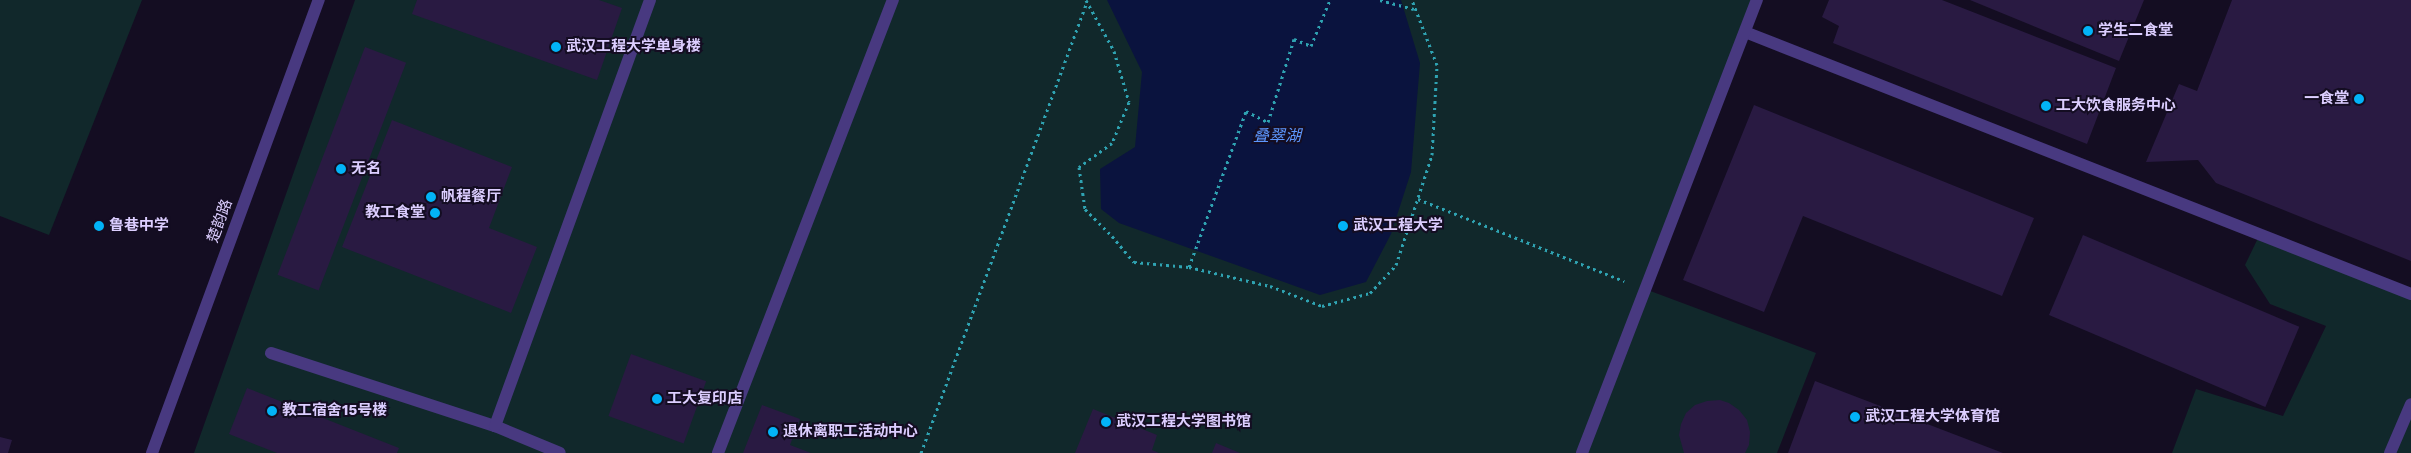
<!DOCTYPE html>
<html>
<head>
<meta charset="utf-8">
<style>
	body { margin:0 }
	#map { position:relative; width:2411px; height:453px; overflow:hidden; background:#140d22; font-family:"Work Sans","Noto Sans SC",sans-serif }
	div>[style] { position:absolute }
	.green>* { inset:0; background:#11282b }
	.water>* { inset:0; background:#0a133e }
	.building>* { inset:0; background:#291a42; transform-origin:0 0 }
	.path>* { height:3px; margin-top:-1.5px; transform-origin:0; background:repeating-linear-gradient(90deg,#2fa3b2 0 2.5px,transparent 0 6.5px) }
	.minor>* { height:12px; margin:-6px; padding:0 6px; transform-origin:6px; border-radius:6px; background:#483980 }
	.tertiary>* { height:12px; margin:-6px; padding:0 6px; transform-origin:6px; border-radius:6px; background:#483980 }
	.dots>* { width:14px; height:14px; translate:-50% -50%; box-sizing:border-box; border:2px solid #140d22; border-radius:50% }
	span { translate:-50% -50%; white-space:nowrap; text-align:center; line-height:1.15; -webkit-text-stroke:4px #140d22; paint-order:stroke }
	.poi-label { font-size:15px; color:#dcceff; font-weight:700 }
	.left { translate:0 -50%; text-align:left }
	.right { translate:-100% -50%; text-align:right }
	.street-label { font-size:15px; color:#dcceff }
	.water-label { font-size:16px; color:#5d97fe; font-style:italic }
</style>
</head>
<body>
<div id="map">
	<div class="green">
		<div style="clip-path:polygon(0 0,142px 0,49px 235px,0 216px)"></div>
		<div style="clip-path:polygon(355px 0,1757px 0,1645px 289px,1816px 353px,1777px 453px,194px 453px)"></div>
		<div style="clip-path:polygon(2260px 234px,2411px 294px,2411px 453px,2172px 453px,2196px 389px,2283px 416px,2326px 326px,2270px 304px,2245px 265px)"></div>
	</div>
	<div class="water">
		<div style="clip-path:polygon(1107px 0,1401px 0,1420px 63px,1411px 172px,1391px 234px,1366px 282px,1320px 295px,1119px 223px,1101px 209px,1100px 169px,1135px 147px,1142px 72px)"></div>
	</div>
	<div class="building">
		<div style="clip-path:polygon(417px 0,599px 0,622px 8px,597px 80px,412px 14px)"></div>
		<div style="clip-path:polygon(1829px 0,1942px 0,2116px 68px,2087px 144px,1833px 43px,1839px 26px,1822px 17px)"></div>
		<div style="clip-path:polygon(1970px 0,2144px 0,2119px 61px)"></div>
		<div style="clip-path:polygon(2232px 0,2411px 0,2411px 261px,2216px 183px,2198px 160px,2146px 162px,2179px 84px,2197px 91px)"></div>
		<div style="left:365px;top:47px;width:44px;height:244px;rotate:21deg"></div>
		<div style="clip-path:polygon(1754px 105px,2034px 218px,2002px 296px,1803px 216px,1764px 312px,1683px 280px)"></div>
		<div style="clip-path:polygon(392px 120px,512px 167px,489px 228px,537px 247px,511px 313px,342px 247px)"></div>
		<div style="left:2083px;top:235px;width:235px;height:87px;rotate:23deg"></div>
		<div style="left:631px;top:354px;width:80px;height:66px;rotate:20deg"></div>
		<div style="clip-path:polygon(1815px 381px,2003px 453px,1788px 453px)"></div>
		<div style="clip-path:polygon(247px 388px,399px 448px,397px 453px,277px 453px,229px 434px)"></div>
		<div style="clip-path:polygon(1720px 400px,1729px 403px,1739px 410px,1747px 420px,1750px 432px,1749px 445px,1745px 453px,1684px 453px,1679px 435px,1681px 424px,1686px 413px,1695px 405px,1707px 401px)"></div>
		<div style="clip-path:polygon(762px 405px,800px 419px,790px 445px,811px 453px,743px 453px)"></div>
		<div style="clip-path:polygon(1093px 409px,1157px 435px,1152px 450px,1159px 453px,1075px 453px)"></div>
		<div style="clip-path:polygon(0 437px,12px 440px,8px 453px,0 453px)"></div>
		<div style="clip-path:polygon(1216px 443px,1240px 453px,1212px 453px)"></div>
	</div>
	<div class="path">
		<div style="left:1086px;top:0;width:58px;rotate:61.2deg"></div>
		<div style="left:1114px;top:51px;width:53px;rotate:73.6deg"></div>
		<div style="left:1129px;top:102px;width:44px;rotate:112.5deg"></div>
		<div style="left:1112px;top:143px;width:41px;rotate:144deg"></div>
		<div style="left:1079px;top:167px;width:42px;rotate:81.9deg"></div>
		<div style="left:1085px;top:209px;width:38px;rotate:45deg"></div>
		<div style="left:1112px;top:236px;width:34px;rotate:50deg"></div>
		<div style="left:1134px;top:262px;width:55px;rotate:5.2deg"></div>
		<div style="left:1189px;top:267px;width:83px;rotate:13.2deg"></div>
		<div style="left:1270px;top:286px;width:56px;rotate:21deg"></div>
		<div style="left:1322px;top:306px;width:50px;rotate:-15.2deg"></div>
		<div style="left:1370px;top:293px;width:38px;rotate:-47deg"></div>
		<div style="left:1396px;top:265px;width:116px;rotate:-71.9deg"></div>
		<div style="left:1432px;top:155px;width:90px;rotate:-86.8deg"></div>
		<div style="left:1437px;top:65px;width:70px;rotate:-111deg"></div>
		<div style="left:1380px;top:0;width:35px;rotate:15deg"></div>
		<div style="left:1418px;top:199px;width:222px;rotate:21.7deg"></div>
		<div style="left:1189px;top:267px;width:166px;rotate:-69.9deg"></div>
		<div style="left:1246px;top:111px;width:25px;rotate:27deg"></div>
		<div style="left:1268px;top:122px;width:87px;rotate:-72.6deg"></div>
		<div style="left:1294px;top:39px;width:18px;rotate:22deg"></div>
		<div style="left:1311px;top:46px;width:50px;rotate:-67.6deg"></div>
		<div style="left:921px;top:453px;width:480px;rotate:-69.8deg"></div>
	</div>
	<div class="minor">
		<div style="left:1745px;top:32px;width:716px;rotate:21.47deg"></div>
		<div style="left:271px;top:353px;width:236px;rotate:18.1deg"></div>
		<div style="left:495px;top:426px;width:70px;rotate:22.6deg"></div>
		<div style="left:495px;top:426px;width:453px;rotate:-70deg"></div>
		<div style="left:718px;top:453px;width:486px;rotate:-68.9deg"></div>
		<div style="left:1582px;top:453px;width:486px;rotate:-68.9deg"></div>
		<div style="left:2390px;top:453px;width:53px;rotate:-66.8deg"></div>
	</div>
	<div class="tertiary">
		<div style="left:152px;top:453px;width:483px;rotate:-69.8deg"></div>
	</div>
	<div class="dots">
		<div style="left:2088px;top:31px;background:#02b3f7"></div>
		<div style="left:556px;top:47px;background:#02b3f7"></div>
		<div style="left:2359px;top:99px;background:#02b3f7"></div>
		<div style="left:2046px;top:106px;background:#02b3f7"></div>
		<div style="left:341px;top:169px;background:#02b3f7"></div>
		<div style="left:431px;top:197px;background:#02b3f7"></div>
		<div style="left:435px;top:213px;background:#02b3f7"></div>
		<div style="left:99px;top:226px;background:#02b3f7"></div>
		<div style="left:1343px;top:226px;background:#02b3f7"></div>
		<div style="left:657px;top:399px;background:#02b3f7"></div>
		<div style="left:272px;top:411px;background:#02b3f7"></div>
		<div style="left:1855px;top:417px;background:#02b3f7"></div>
		<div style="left:1106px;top:422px;background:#02b3f7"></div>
		<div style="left:773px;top:432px;background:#02b3f7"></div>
	</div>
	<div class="poi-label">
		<span class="left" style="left:2098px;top:31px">学生二食堂</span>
		<span class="left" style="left:566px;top:47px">武汉工程大学单身楼</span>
		<span class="right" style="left:2349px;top:99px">一食堂</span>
		<span class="left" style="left:2056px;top:106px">工大饮食服务中心</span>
		<span class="left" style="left:351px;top:169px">无名</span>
		<span class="left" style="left:441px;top:197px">帆程餐厅</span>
		<span class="right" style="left:425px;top:213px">教工食堂</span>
		<span class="left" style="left:109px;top:226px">鲁巷中学</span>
		<span class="left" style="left:1353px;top:226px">武汉工程大学</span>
		<span class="left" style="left:667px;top:399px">工大复印店</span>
		<span class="left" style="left:282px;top:411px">教工宿舍15号楼</span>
		<span class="left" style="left:1865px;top:417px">武汉工程大学体育馆</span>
		<span class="left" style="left:1116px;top:422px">武汉工程大学图书馆</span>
		<span class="left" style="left:783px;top:432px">退休离职工活动中心</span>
	</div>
	<div class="street-label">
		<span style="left:220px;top:221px;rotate:-70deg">楚韵路</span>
	</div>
	<div class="water-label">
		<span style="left:1277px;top:136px">叠翠湖</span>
	</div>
</div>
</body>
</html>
